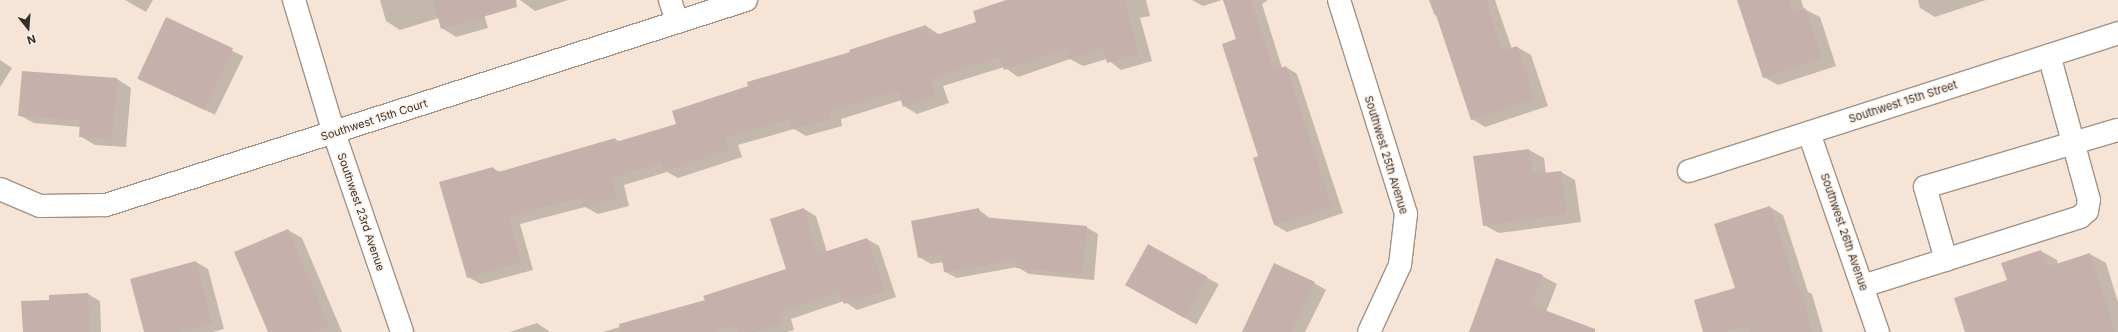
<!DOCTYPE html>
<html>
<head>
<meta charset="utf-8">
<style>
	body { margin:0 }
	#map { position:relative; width:2118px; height:332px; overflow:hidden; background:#f6e5d7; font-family:Inter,sans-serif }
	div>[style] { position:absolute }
	.shadow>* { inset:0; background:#0003; transform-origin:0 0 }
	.building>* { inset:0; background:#c6b0ac; transform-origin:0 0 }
	.roads { filter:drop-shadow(1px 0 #a29286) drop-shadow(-1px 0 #a29286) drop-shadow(0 1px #a29286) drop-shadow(0 -1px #a29286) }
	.minor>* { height:22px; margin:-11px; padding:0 11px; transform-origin:11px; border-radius:11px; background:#fff }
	span { translate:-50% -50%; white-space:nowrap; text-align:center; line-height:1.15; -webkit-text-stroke:3px #fef3eb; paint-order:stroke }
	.street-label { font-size:11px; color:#352f2a }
	.north { position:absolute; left:8px; top:8px; width:40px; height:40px; -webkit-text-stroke:3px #fef3eb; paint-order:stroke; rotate:163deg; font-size:11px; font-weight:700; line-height:16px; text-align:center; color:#352f2a }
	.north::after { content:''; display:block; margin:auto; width:14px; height:18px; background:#352f2a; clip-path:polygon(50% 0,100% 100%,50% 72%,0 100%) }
</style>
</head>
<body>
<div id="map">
	<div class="shadow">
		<div style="clip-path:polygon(125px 0,153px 0,146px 12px)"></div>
		<div style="clip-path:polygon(380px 0,480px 0,488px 28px,456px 37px,442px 28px,439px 18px,400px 30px,386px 21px)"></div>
		<div style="clip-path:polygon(520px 0,568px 0,535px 11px)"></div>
		<div style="clip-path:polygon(1009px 0,1146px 0,1150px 16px,1140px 18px,1152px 61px,1121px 70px,1107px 59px,1083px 66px,1070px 59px,1018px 77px,1004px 67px,943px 86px,949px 103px,917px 114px,904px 106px,902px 100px,841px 119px,842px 126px,806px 136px,794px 129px,738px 145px,742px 157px,678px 178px,667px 172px,624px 185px,629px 206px,598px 214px,585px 207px,520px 224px,533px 270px,481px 284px,468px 277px,493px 168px,500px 172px,615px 139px,620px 142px,677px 125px,851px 53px,926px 26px,940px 35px,978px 22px)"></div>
		<div style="clip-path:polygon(1192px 0,1222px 0,1203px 6px)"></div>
		<div style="clip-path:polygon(1224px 0,1268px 0,1262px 4px,1282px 68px,1286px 67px,1297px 74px,1343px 213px,1287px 232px,1275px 225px,1254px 159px,1259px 157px,1238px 40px)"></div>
		<div style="clip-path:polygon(1429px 0,1495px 0,1512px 49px,1517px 47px,1531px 55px,1548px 106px,1485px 127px,1472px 119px,1438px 17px,1434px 14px)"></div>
		<div style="clip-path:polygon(1738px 0,1801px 0,1804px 9px,1820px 17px,1836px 66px,1778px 85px,1764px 77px)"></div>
		<div style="clip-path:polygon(1918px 0,1986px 0,1935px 17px,1920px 8px)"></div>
		<div style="left:167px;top:19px;width:85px;height:65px;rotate:26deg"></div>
		<div style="clip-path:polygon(0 60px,12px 68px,0 87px)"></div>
		<div style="clip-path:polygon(117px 79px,131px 88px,126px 147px,95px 145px,80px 136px,81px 127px,34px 123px,19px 115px)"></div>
		<div style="clip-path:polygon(1529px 150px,1544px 158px,1546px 174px,1561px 172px,1575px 180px,1581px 222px,1499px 233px,1484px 225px)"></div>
		<div style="clip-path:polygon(1770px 207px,1783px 215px,1808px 292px,1812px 294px,1823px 332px,1704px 332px,1737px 289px)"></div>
		<div style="clip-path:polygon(804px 209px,816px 216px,827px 252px,867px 239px,879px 246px,896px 297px,857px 310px,844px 301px,791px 319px,794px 330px,787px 332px,603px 332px,706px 301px,788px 270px)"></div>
		<div style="clip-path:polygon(979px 210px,991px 219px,1086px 227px,1098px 234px,1094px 280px,1029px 274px,1017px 267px,957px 278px,945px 272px,944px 262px,931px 264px,919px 257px)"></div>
		<div style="clip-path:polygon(288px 230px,302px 238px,342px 332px,270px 332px)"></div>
		<div style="left:1148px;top:245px;width:81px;height:46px;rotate:29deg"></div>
		<div style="clip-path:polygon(2041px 251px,2057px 260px,2058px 264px,2090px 254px,2106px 263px,2118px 302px,2118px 332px,1966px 332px,2008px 281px)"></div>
		<div style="clip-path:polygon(196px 262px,208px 269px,224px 329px,213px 332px,145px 332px)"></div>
		<div style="clip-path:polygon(1542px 276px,1557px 284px,1546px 312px,1564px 332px,1470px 332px)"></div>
		<div style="clip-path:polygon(1314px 283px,1326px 290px,1305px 332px,1243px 332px)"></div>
		<div style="clip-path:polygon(88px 294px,100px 301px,101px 332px,24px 332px,50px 301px)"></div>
		<div style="clip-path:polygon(537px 323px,550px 332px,510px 332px)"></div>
	</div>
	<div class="building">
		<div style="clip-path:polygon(433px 0,516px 0,517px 7px,441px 29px)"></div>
		<div style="clip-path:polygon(1006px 0,1124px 0,1139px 54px,1107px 63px,1103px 49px,1069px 59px,1066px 49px,1004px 70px,999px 57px,930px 79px,936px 96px,903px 107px,898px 90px,828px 112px,830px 119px,792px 129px,789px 119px,725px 138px,729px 150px,664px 171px,661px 162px,611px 178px,617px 198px,584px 207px,581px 197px,508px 217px,521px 262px,467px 278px,439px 182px,493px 167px,495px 173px,615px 138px,616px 142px,676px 124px,672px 111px,748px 86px,747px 82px,850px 52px,849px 50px,926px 25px,930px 37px,976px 22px,973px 11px)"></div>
		<div style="clip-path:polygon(1223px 0,1251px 0,1274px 70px,1286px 66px,1332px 207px,1274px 225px,1253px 158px,1258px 156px,1222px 44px,1236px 39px)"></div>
		<div style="clip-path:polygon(1431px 0,1486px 0,1502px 51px,1517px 46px,1535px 99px,1471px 120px)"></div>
		<div style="clip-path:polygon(1737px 0,1789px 0,1793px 12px,1805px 8px,1822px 58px,1763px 78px)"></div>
		<div style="left:166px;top:17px;width:74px;height:68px;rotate:25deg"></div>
		<div style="clip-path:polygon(22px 71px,117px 78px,112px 139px,79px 137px,80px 120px,18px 116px)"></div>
		<div style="clip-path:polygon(1529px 149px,1533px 174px,1561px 171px,1567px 214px,1483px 226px,1473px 156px)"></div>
		<div style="clip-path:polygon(1770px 206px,1796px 286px,1799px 285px,1812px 332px,1750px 332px,1748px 326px,1725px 332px,1703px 332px,1694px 300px,1735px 288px,1714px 224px)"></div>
		<div style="clip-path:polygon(804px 208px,818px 254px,867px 238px,885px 291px,844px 304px,840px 292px,779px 312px,783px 323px,755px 332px,739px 332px,737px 325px,713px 332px,620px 332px,619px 324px,705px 300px,703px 296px,786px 269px,770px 219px)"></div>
		<div style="clip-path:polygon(979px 208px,981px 217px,1087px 226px,1082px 274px,1016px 268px,1016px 259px,944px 272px,941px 253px,918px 258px,911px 221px)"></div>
		<div style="clip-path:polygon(288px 229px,329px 326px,315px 332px,268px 332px,234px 252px)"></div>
		<div style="left:1148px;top:244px;width:68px;height:47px;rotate:29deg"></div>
		<div style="clip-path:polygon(2041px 250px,2047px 267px,2090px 253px,2115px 332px,1965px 332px,1954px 298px,2007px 280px,2001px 263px)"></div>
		<div style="clip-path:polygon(1496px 258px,1543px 275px,1531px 305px,1595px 329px,1595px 332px,1469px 332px)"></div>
		<div style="clip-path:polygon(196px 261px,212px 323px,177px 332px,144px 332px,130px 279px)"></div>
		<div style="clip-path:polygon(1274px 263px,1315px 282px,1291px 332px,1242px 332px)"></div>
		<div style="clip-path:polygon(88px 293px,90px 332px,23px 332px,21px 301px,49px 300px,49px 295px)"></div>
	</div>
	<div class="roads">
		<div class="minor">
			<div style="left:294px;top:0;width:139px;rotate:73.3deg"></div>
			<div style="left:334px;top:133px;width:210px;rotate:71.1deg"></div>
			<div style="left:670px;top:0;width:23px;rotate:72deg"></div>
			<div style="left:1339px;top:0;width:224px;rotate:72.6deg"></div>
			<div style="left:1406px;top:214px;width:51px;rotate:96.7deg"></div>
			<div style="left:1400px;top:265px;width:74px;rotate:114.8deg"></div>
			<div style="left:1809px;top:133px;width:211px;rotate:70.9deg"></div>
			<div style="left:1689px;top:171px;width:451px;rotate:-17.8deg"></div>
			<div style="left:0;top:189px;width:43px;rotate:23deg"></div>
			<div style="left:40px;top:206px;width:66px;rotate:-0.9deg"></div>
			<div style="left:106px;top:205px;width:672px;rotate:-17.76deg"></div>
			<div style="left:1946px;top:260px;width:76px;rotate:-106deg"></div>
			<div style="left:1925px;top:187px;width:201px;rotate:-16.5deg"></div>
			<div style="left:1863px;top:286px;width:228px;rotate:-17.6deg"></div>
			<div style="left:2080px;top:217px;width:9px;rotate:-41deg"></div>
			<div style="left:2087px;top:211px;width:11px;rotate:-80deg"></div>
			<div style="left:2089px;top:200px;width:150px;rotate:-105.4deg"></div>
		</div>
	</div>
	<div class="street-label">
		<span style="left:1903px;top:102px;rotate:-18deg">Southwest 15th Street</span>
		<span style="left:374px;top:120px;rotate:-18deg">Southwest 15th Court</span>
		<span style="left:1386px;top:155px;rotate:73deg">Southwest 25th Avenue</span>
		<span style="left:361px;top:212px;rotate:71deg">Southwest 23rd Avenue</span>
		<span style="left:1844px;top:232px;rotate:71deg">Southwest 26th Avenue</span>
	</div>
	<div class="north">N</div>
</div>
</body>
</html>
